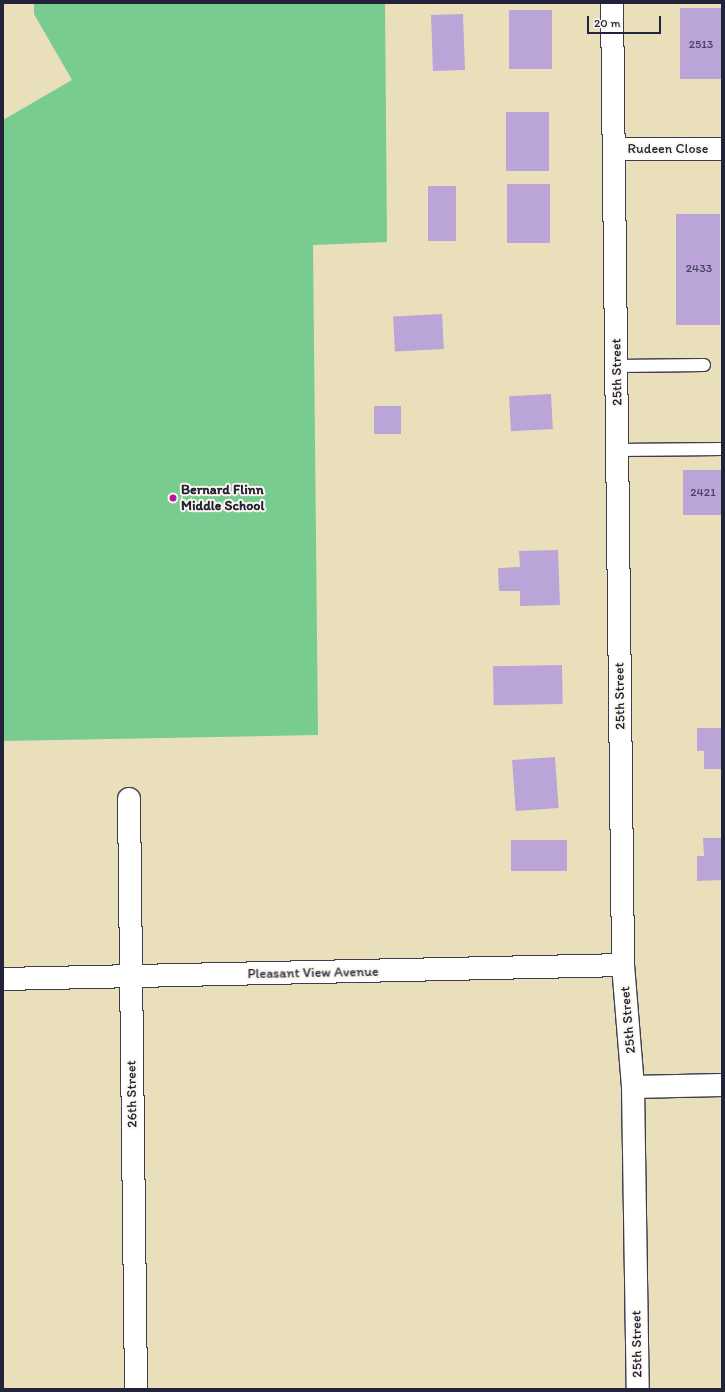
<!DOCTYPE html>
<html>
<head>
<meta charset="utf-8">
<style>
	body { margin:0 }
	#map { position:relative; width:725px; height:1392px; overflow:hidden; background:#eadfbb; font-family:Itim,sans-serif }
	div>[style] { position:absolute }
	.green>* { inset:0; background:#78cc90 }
	.building>* { inset:0; background:#baa4d8; transform-origin:0 0 }
	.roads { filter:drop-shadow(1px 0 #403e4e) drop-shadow(-1px 0 #403e4e) drop-shadow(0 1px #403e4e) drop-shadow(0 -1px #403e4e) }
	.lane>* { height:12px; margin:-6px; padding:0 6px; transform-origin:6px; border-radius:6px; background:#fff }
	.street>* { height:22px; margin:-11px; padding:0 11px; transform-origin:11px; border-radius:11px; background:#fff }
	.dots>* { width:11px; height:11px; translate:-50% -50%; box-sizing:border-box; border:2px solid #fbf7ec; border-radius:50% }
	span { translate:-50% -50%; white-space:nowrap; text-align:center; line-height:1.15; -webkit-text-stroke:4px #fbf7ec; paint-order:stroke }
	.number-label { font-size:12px; color:#484262 }
	.number-label span { -webkit-text-stroke-width:0 }
	.street-label { font-size:14px; color:#22223b }
	.poi-label { font-size:14px; color:#22223b; font-weight:700 }
	.left { translate:0 -50%; text-align:left }
	.frame { position:absolute; inset:0; border:4px solid #22223b; pointer-events:none }
	.scale { position:absolute; left:587px; top:16px; width:74px; height:18px; box-sizing:border-box; border:2px solid #22223b; border-top:0; padding-left:5px; font-size:12px; line-height:14px; white-space:nowrap; color:#22223b; -webkit-text-stroke:3px #fbf7ec; paint-order:stroke }
</style>
</head>
<body>
<div id="map">
	<div class="green">
		<div style="clip-path:polygon(34px 3px,385px 3px,387px 242px,313px 245px,318px 735px,3px 741px,3px 120px,72px 80px,34px 14px)"></div>
	</div>
	<div class="building">
		<div style="left:722px;top:8px;width:71px;height:42px;rotate:90deg"></div>
		<div style="left:509px;top:10px;width:43px;height:59px"></div>
		<div style="left:463px;top:14px;width:56px;height:32px;rotate:88deg"></div>
		<div style="left:506px;top:112px;width:43px;height:59px"></div>
		<div style="left:507px;top:184px;width:43px;height:59px"></div>
		<div style="left:428px;top:186px;width:28px;height:55px"></div>
		<div style="left:676px;top:214px;width:44px;height:111px"></div>
		<div style="left:442px;top:314px;width:35px;height:49px;rotate:87deg"></div>
		<div style="left:551px;top:394px;width:35px;height:42px;rotate:87deg"></div>
		<div style="left:374px;top:406px;width:27px;height:28px"></div>
		<div style="left:722px;top:470px;width:45px;height:39px;rotate:90deg"></div>
		<div style="clip-path:polygon(558px 550px,560px 605px,520px 606px,520px 591px,499px 591px,498px 568px,520px 567px,519px 551px)"></div>
		<div style="left:562px;top:665px;width:39px;height:69px;rotate:89deg"></div>
		<div style="clip-path:polygon(697px 728px,722px 728px,722px 769px,704px 769px,704px 751px,697px 751px)"></div>
		<div style="left:555px;top:757px;width:51px;height:43px;rotate:86deg"></div>
		<div style="clip-path:polygon(703px 838px,722px 838px,722px 880px,697px 881px,697px 856px,704px 856px)"></div>
		<div style="left:511px;top:840px;width:56px;height:31px"></div>
	</div>
	<div class="roads">
		<div class="lane">
			<div style="left:617px;top:366px;width:87px;rotate:-0.7deg"></div>
			<div style="left:617px;top:450px;width:105px;rotate:-0.5deg"></div>
		</div>
		<div class="street">
			<div style="left:612px;top:3px;width:962px;rotate:89.34deg"></div>
			<div style="left:623px;top:965px;width:122px;rotate:85.3deg"></div>
			<div style="left:633px;top:1087px;width:302px;rotate:89.1deg"></div>
			<div style="left:614px;top:149px;width:108px"></div>
			<div style="left:129px;top:799px;width:590px;rotate:89.32deg"></div>
			<div style="left:3px;top:979px;width:620px;rotate:-1.29deg"></div>
			<div style="left:633px;top:1087px;width:89px;rotate:-1.3deg"></div>
		</div>
	</div>
	<div class="dots">
		<div style="left:173px;top:498px;background:#b5179e"></div>
	</div>
	<div class="number-label">
		<span style="left:701px;top:45px">2513</span>
		<span style="left:699px;top:269px">2433</span>
		<span style="left:703px;top:493px">2421</span>
	</div>
	<div class="street-label">
		<span style="left:668px;top:149px">Rudeen Close</span>
		<span style="left:617px;top:372px;rotate:-91deg">25th Street</span>
		<span style="left:620px;top:696px;rotate:-91deg">25th Street</span>
		<span style="left:313px;top:973px;rotate:-1deg">Pleasant View Avenue</span>
		<span style="left:628px;top:1020px;rotate:-95deg">25th Street</span>
		<span style="left:132px;top:1094px;rotate:-91deg">26th Street</span>
		<span style="left:637px;top:1344px;rotate:-91deg">25th Street</span>
	</div>
	<div class="poi-label">
		<span class="left" style="left:181px;top:498px">Bernard Flinn<br>Middle School</span>
	</div>
	<div class="frame"></div>
	<div class="scale">20 m</div>
</div>
</body>
</html>
